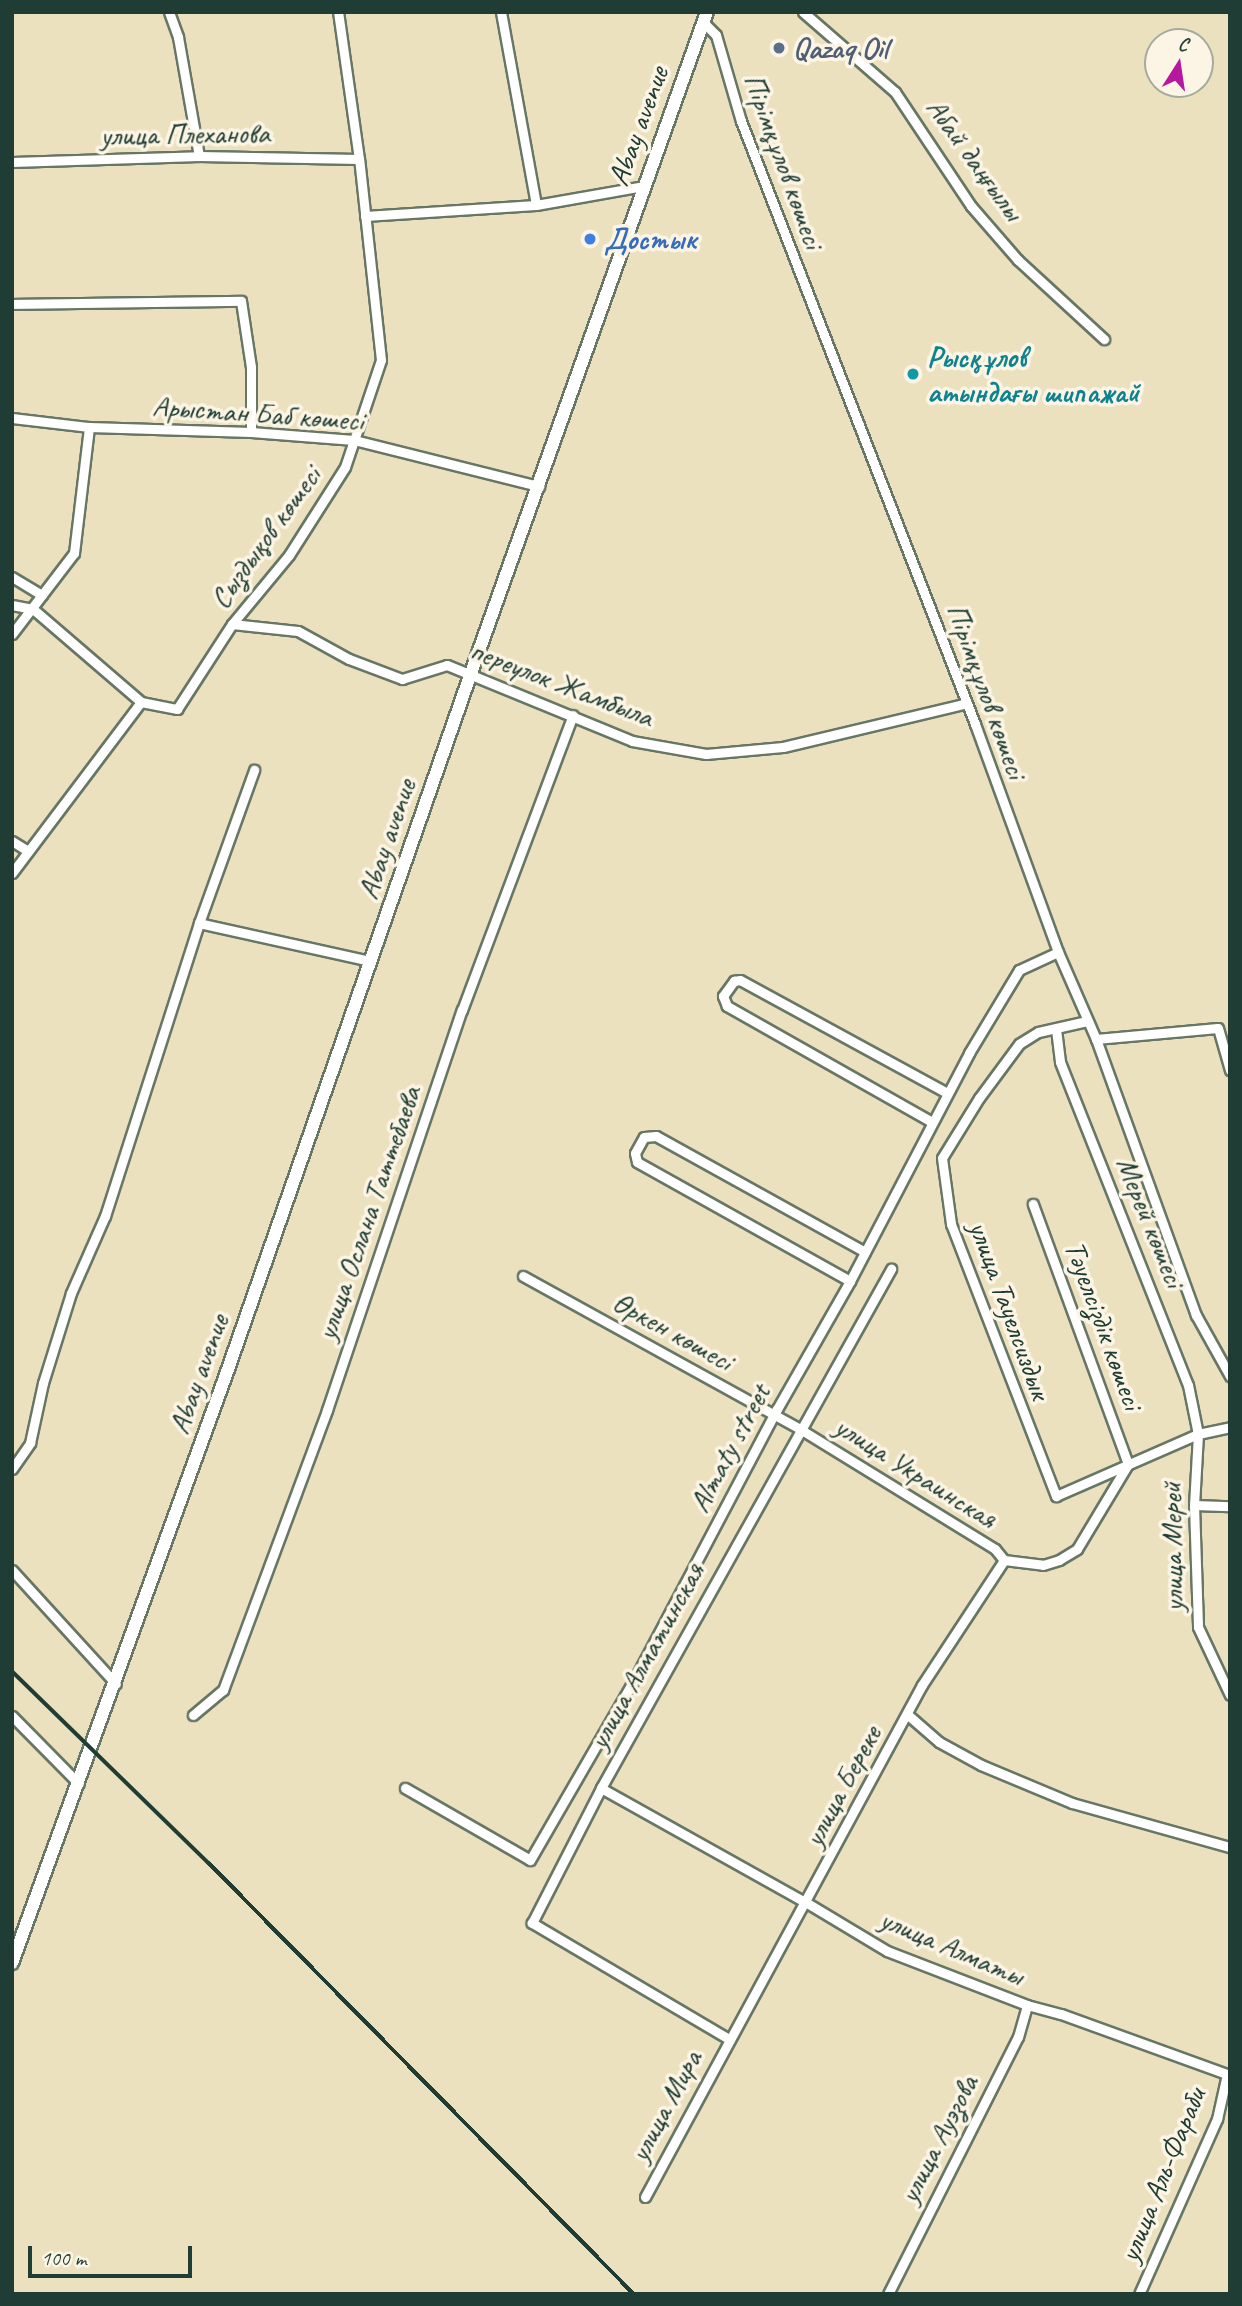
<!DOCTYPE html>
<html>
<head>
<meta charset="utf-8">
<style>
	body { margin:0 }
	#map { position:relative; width:1242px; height:2306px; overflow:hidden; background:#ece1bf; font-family:Caveat,sans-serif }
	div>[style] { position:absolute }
	.roads { filter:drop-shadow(2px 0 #677665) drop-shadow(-2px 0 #677665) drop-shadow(0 2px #677665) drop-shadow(0 -2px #677665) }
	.street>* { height:9px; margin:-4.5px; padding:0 4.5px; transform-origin:4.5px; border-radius:4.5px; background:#fff }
	.secondary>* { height:12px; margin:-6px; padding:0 6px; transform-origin:6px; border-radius:6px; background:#fff }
	.rail>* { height:3.5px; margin:-1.75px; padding:0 1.75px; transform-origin:1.75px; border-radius:1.75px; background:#1f3d34 }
	.dots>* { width:19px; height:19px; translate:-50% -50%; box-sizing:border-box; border:4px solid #fcf5e5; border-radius:50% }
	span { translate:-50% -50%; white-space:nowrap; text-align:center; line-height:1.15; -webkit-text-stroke:7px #fcf5e5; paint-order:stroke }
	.service-label { font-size:30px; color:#4e5e75; font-weight:700 }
	.left { translate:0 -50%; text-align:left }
	.street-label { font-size:30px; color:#1f3d34 }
	.shop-label { font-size:30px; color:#366cbe; font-weight:700 }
	.culture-label { font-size:30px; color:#0d838f; font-weight:700 }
	.frame { position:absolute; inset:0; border:14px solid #1f3d34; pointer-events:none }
	.north { position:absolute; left:1144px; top:28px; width:70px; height:70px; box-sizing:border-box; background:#fcf5e5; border:2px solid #a4ab9e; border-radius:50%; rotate:12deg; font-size:19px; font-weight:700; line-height:28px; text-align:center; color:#1f3d34 }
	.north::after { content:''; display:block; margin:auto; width:24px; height:32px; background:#b5179e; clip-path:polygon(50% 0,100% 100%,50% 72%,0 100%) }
	.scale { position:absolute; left:28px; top:2246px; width:164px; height:32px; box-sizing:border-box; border:4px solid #1f3d34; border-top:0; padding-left:9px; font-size:21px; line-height:24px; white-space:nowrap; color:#1f3d34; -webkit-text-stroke:5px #fcf5e5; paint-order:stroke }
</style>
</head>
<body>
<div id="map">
	<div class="roads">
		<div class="street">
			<div style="left:169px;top:12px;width:27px;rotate:70deg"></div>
			<div style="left:178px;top:37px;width:121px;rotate:80deg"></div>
			<div style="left:501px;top:12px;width:196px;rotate:79.7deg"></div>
			<div style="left:803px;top:12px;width:122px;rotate:41deg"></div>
			<div style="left:895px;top:92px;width:137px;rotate:56.3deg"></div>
			<div style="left:971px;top:206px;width:72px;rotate:49deg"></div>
			<div style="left:1018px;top:260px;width:117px;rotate:42.6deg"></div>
			<div style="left:703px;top:22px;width:18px;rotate:45deg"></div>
			<div style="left:716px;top:35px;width:90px;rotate:73.8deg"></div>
			<div style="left:741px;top:121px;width:647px;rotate:68.79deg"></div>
			<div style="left:975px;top:724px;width:243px;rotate:70deg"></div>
			<div style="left:1058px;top:952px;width:95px;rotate:66.4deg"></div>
			<div style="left:1096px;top:1039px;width:294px;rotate:70.1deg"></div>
			<div style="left:1196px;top:1315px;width:70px;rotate:60.9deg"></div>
			<div style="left:12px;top:162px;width:187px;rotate:-1.8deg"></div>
			<div style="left:199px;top:156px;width:160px;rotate:1.1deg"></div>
			<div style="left:365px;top:216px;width:171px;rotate:-3.7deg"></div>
			<div style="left:536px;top:205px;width:110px;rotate:-10deg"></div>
			<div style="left:12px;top:304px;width:229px;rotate:-0.8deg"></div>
			<div style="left:241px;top:301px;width:67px;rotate:81.4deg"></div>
			<div style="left:251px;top:367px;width:65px;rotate:90deg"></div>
			<div style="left:12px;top:418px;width:78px;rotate:6.7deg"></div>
			<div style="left:89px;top:427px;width:162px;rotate:1.8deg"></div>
			<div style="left:251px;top:432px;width:103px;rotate:4.4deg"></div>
			<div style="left:354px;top:440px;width:191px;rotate:14deg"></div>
			<div style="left:12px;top:577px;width:35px;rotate:31deg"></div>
			<div style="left:12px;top:605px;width:21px;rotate:11deg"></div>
			<div style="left:33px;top:609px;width:143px;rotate:40.7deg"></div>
			<div style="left:232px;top:624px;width:66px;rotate:6.1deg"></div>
			<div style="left:298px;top:631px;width:58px;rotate:28.8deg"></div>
			<div style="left:349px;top:659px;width:57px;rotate:20.7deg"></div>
			<div style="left:402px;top:679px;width:47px;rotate:-17.3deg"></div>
			<div style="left:447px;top:665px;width:200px;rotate:22.3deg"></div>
			<div style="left:632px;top:741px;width:75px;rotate:10deg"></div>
			<div style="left:706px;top:754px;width:77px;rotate:-5.2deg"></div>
			<div style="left:783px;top:747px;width:189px;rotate:-13.4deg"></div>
			<div style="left:12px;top:634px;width:102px;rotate:-52.6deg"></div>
			<div style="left:74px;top:553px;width:127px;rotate:-83.2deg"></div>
			<div style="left:12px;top:841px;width:19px;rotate:32deg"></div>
			<div style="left:12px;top:873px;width:214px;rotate:-53deg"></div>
			<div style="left:141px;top:702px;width:37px;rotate:11deg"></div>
			<div style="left:177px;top:709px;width:101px;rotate:-57.1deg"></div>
			<div style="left:232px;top:624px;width:89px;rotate:-50.4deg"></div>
			<div style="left:289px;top:555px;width:104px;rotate:-57.5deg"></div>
			<div style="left:345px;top:467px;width:113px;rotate:-71.4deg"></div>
			<div style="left:381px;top:360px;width:202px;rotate:-96.2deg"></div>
			<div style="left:359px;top:159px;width:148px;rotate:-98.1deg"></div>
			<div style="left:199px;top:923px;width:176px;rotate:12.5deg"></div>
			<div style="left:1087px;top:1021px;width:50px;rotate:167.3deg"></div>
			<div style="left:1038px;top:1032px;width:22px;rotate:148deg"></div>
			<div style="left:1019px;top:1044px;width:67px;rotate:126.5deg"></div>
			<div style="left:979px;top:1098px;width:70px;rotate:121.7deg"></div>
			<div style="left:942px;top:1158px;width:67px;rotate:82.2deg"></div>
			<div style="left:951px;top:1224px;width:292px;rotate:68.9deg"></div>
			<div style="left:1056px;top:1496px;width:155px;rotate:-23.6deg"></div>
			<div style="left:1198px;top:1434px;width:33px;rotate:-12deg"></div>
			<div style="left:1056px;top:1029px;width:33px;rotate:83deg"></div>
			<div style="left:1060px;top:1062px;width:347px;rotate:68.4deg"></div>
			<div style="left:1188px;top:1385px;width:50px;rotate:78.5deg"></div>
			<div style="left:1198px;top:1434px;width:71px;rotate:93.2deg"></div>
			<div style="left:1194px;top:1505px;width:122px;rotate:88.1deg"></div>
			<div style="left:1198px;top:1627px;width:75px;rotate:64.8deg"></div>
			<div style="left:1096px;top:1039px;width:122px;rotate:-5.2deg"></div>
			<div style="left:1218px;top:1028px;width:44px;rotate:74.1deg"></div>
			<div style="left:932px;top:1122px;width:236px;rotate:-150.5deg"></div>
			<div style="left:727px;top:1006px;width:11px;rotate:-112deg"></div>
			<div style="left:723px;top:996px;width:19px;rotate:-54deg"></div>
			<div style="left:734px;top:981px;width:6px;rotate:-9deg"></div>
			<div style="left:740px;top:980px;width:236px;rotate:28.6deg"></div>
			<div style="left:523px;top:1276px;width:316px;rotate:28.9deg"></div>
			<div style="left:800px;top:1429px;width:229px;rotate:31.6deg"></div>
			<div style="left:995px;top:1549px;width:14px;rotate:51deg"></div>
			<div style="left:850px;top:1281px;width:244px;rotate:-150.8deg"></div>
			<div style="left:637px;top:1162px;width:9px;rotate:-103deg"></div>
			<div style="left:635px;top:1153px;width:18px;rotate:-61deg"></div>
			<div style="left:644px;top:1137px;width:12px;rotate:-5deg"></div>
			<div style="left:656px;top:1136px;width:239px;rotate:29deg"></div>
			<div style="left:12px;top:1469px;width:32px;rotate:-55deg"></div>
			<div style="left:30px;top:1443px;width:61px;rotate:-77.8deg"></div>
			<div style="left:43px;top:1383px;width:94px;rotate:-72.7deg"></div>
			<div style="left:71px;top:1293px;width:84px;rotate:-66.2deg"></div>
			<div style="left:105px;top:1216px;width:308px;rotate:-72.2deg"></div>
			<div style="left:199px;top:923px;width:163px;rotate:-70.2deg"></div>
			<div style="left:1194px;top:1505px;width:36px;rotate:2deg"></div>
			<div style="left:1004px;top:1560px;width:39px;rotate:7deg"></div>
			<div style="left:1043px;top:1565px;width:17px;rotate:-17deg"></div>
			<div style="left:1059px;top:1560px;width:21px;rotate:-31deg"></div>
			<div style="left:1077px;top:1549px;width:99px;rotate:-59deg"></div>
			<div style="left:1128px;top:1464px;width:277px;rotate:-110.1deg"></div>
			<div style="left:12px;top:1570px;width:154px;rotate:47.6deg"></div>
			<div style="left:193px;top:1715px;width:39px;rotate:-40deg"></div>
			<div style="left:223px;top:1690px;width:299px;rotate:-69.6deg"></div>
			<div style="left:327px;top:1410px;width:422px;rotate:-71.4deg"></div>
			<div style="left:462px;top:1010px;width:315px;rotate:-69.4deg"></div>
			<div style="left:908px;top:1715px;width:41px;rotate:41.1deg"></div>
			<div style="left:939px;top:1742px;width:48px;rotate:28.7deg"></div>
			<div style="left:981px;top:1765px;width:99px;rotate:22.7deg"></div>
			<div style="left:1072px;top:1803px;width:164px;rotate:15.6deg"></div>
			<div style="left:12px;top:1716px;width:95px;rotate:45.4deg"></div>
			<div style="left:405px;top:1788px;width:144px;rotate:29.9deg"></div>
			<div style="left:530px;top:1860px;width:208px;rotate:-60deg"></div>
			<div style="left:634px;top:1680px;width:306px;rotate:-62.2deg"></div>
			<div style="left:777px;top:1409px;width:147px;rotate:-60.3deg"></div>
			<div style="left:850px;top:1281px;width:257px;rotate:-62.4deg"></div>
			<div style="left:969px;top:1053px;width:97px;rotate:-58.9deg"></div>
			<div style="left:1019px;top:970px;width:43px;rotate:-24.8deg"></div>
			<div style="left:601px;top:1788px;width:236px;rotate:29.2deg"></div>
			<div style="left:807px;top:1903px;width:93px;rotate:31deg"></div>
			<div style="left:887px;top:1951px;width:150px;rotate:21.1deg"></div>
			<div style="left:1027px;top:2005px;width:35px;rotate:15deg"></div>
			<div style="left:1061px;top:2014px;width:177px;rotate:19.9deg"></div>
			<div style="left:1227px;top:2074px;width:46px;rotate:102.5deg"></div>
			<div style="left:1217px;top:2119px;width:192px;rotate:114deg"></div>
			<div style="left:729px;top:2039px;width:229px;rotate:-149.5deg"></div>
			<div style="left:532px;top:1923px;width:152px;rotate:-62.9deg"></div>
			<div style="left:601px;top:1788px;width:595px;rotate:-60.8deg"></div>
			<div style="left:645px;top:2197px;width:582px;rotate:-61.59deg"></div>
			<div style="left:922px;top:1685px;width:149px;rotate:-56.7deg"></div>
			<div style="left:888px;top:2294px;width:288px;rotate:-63.2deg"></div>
			<div style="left:1018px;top:2037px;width:33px;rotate:-74deg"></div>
		</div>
		<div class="secondary">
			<div style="left:12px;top:1963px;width:629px;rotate:-70.01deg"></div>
			<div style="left:227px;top:1372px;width:740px;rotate:-70.76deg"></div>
			<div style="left:471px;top:673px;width:702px;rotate:-70.35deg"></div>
		</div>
	</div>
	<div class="rail">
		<div style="left:12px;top:1671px;width:275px;rotate:44.3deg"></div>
		<div style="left:209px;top:1863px;width:605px;rotate:45.4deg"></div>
	</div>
	<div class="dots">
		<div style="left:779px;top:48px;background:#5c6f8a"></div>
		<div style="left:590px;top:239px;background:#3f7fe0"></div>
		<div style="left:913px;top:374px;background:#0f9aa8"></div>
	</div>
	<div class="service-label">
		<span class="left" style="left:793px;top:48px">Qazaq Oil</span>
	</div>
	<div class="street-label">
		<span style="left:638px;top:126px;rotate:-70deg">Abay avenue</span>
		<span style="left:185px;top:134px;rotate:-1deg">улица Плеханова</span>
		<span style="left:975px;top:159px;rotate:54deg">Абай даңғылы</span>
		<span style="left:784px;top:161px;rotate:70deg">Пірімқұлов көшесі</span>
		<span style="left:258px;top:413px;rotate:4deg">Арыстан Баб көшесі</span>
		<span style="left:265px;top:537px;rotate:-54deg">Сыздықов көшесі</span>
		<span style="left:562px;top:683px;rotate:21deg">переулок Жамбыла</span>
		<span style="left:987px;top:691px;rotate:70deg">Пірімқұлов көшесі</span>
		<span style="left:386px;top:839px;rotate:-71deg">Abay avenue</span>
		<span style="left:368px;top:1213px;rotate:-71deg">улица Ослана Таттебаева</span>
		<span style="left:1151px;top:1222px;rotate:68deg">Мерей көшесі</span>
		<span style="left:1010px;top:1310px;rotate:70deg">улица Тауелсиздык</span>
		<span style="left:1104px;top:1325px;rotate:70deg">Тәуелсіздік көшесі</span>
		<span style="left:673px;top:1331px;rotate:29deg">Өркен көшесі</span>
		<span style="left:198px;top:1374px;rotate:-70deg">Abay avenue</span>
		<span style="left:729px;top:1448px;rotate:-62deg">Almaty street</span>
		<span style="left:916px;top:1472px;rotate:32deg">улица Украинская</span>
		<span style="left:1172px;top:1547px;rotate:-91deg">улица Мерей</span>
		<span style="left:646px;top:1656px;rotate:-61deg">улица Алматинская</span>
		<span style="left:842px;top:1786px;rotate:-62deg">улица Береке</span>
		<span style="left:952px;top:1947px;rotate:23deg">улица Алматы</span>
		<span style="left:665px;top:2106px;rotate:-62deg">улица Мира</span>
		<span style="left:938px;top:2139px;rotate:-63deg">улица Ауэзова</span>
		<span style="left:1162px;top:2175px;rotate:-68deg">улица Аль-Фараби</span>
	</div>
	<div class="shop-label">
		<span class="left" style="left:604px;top:239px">Достык</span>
	</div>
	<div class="culture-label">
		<span class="left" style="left:927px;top:374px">Рысқұлов<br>атындағы шипажай</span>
	</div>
	<div class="frame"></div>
	<div class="north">С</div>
	<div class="scale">100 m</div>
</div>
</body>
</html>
